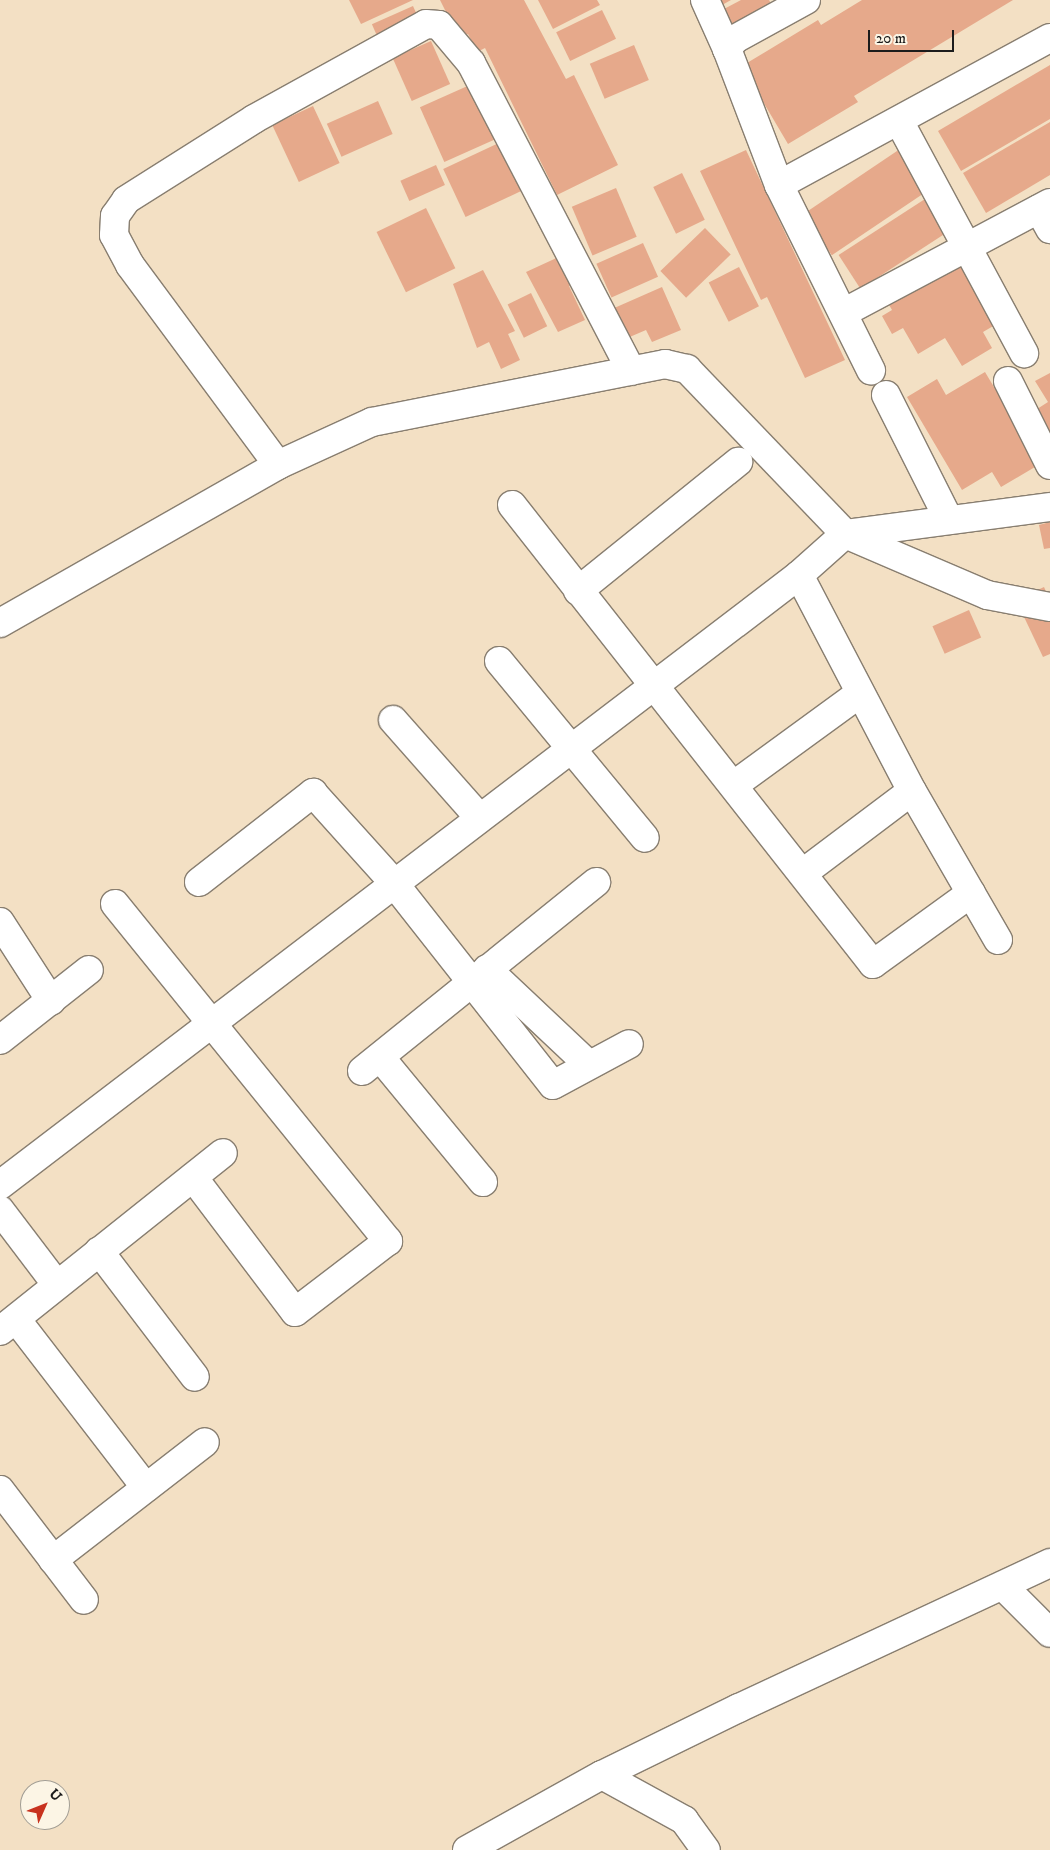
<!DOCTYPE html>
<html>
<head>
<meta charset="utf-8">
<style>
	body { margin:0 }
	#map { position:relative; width:1050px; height:1850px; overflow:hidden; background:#f3e0c4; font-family:"IM FELL DW Pica",serif }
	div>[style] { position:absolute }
	.building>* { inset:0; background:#e6a98b; transform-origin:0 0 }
	.roads { filter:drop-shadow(1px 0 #887e70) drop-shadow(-1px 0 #887e70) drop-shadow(0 1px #887e70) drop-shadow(0 -1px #887e70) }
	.street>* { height:28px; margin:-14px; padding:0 14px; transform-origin:14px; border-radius:14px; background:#fff }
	span { translate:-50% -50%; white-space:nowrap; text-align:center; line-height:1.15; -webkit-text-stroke:4px #fcf5e5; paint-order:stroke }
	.north { position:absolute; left:20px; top:1780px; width:50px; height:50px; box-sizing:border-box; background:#fcf5e5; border:1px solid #a29e95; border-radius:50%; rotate:46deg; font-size:14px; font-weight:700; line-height:20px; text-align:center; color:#1c1c1c }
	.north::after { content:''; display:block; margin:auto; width:18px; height:22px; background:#c8321e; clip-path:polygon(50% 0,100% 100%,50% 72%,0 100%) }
	.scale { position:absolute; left:868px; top:30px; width:86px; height:22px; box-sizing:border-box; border:2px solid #1c1c1c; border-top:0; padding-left:6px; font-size:15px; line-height:18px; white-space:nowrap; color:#1c1c1c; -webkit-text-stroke:4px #fcf5e5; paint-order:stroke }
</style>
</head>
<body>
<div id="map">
	<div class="building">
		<div style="clip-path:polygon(349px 0,413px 0,361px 24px)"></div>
		<div style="clip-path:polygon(440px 0,524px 0,566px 79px,574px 75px,618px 165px,557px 195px,485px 48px,477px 52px,468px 34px,459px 38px)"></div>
		<div style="clip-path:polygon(538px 0,597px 0,600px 5px,553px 29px)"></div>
		<div style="clip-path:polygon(720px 0,731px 0,722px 5px)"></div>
		<div style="clip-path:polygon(741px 0,769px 0,773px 7px,734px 28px,724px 9px)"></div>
		<div style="clip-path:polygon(862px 0,1013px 0,854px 96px,858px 102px,788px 144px,742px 66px,818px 20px,821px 25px)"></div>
		<div style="left:413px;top:6px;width:17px;height:45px;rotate:66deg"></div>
		<div style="left:602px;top:10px;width:32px;height:51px;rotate:64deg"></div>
		<div style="left:431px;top:41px;width:47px;height:42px;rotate:66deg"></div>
		<div style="left:634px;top:45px;width:38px;height:48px;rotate:67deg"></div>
		<div style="clip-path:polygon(1050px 65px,1050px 119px,961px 171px,938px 131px)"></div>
		<div style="left:472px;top:84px;width:60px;height:57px;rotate:66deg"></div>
		<div style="left:378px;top:101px;width:36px;height:56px;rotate:66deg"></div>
		<div style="left:313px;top:106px;width:63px;height:45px;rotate:65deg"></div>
		<div style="clip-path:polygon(1050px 122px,1050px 175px,986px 213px,963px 173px)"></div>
		<div style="left:503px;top:141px;width:53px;height:66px;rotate:65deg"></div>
		<div style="left:900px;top:149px;width:50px;height:116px;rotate:56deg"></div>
		<div style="clip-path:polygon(746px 150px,845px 360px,805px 378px,767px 297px,761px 300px,700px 171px)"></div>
		<div style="left:436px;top:165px;width:22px;height:39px;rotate:66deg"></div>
		<div style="left:682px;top:173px;width:52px;height:32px;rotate:64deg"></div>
		<div style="left:616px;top:188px;width:53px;height:48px;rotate:67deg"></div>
		<div style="left:925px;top:199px;width:40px;height:103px;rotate:57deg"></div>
		<div style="left:426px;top:208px;width:67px;height:55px;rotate:64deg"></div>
		<div style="left:705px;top:228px;width:37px;height:62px;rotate:46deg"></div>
		<div style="left:643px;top:243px;width:37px;height:51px;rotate:66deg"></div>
		<div style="clip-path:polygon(563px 255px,576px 283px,569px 286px,585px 320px,558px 332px,526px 272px)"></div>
		<div style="clip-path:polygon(958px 261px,995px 325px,983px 332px,992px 348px,962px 366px,945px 338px,918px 354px,903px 328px,892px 334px,882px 316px,892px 310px,888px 303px)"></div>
		<div style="left:739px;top:267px;width:44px;height:34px;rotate:63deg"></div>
		<div style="clip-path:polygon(483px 270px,515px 331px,508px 334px,520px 360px,501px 369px,489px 342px,477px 348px,453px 284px)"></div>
		<div style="clip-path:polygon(662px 287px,681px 330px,652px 342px,646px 330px,625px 339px,612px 309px)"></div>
		<div style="left:531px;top:293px;width:37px;height:26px;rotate:64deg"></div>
		<div style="clip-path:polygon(985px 372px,1040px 464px,1001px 487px,992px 472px,962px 490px,907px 397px,937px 379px,946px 395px)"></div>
		<div style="clip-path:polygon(1050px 373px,1050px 438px,1034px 411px,1048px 402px,1035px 381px)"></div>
		<div style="clip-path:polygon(1050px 522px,1050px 548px,1044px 549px,1039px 525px)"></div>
		<div style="clip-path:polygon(1044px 587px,1050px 601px,1050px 654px,1043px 657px,1016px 600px)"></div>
		<div style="left:969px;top:610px;width:30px;height:40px;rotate:66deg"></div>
	</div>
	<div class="roads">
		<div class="street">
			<div style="left:705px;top:0;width:54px;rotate:65.8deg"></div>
			<div style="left:806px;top:0;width:81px;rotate:151.2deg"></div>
			<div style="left:735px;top:39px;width:13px;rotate:129deg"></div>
			<div style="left:727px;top:49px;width:146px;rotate:69.1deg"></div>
			<div style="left:779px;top:185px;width:207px;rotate:63.6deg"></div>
			<div style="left:899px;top:121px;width:264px;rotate:61.7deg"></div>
			<div style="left:779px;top:185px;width:308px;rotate:-28.5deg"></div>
			<div style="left:1039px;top:209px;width:23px;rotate:61deg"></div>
			<div style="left:843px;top:313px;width:234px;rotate:-28deg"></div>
			<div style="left:1008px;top:381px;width:94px;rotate:63.4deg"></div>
			<div style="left:886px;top:395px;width:140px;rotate:63.3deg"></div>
			<div style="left:278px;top:465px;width:249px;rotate:-126.5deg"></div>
			<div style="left:130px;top:265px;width:34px;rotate:-118deg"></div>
			<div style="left:114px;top:235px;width:19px;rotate:-87deg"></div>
			<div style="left:115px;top:216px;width:19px;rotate:-55deg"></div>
			<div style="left:126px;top:200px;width:151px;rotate:-32.3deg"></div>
			<div style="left:254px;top:119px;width:196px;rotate:-28.9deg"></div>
			<div style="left:426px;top:24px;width:13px;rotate:4deg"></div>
			<div style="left:439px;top:25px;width:50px;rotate:49.9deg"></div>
			<div style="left:471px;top:63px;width:347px;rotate:62.5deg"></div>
			<div style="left:512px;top:505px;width:584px;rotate:51.82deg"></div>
			<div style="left:873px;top:964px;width:121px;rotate:-35.9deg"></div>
			<div style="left:799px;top:575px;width:244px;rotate:62.4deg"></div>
			<div style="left:912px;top:791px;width:172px;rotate:60deg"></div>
			<div style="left:578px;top:591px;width:206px;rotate:-38.9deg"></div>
			<div style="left:0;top:623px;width:320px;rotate:-29.6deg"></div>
			<div style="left:278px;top:465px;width:103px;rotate:-24.6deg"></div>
			<div style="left:372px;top:422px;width:299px;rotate:-11.2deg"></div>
			<div style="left:665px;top:364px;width:23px;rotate:13deg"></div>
			<div style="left:687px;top:369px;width:228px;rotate:46.2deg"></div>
			<div style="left:845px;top:534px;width:207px;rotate:-7.5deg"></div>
			<div style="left:499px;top:661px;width:229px;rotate:50.5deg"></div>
			<div style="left:393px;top:720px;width:128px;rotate:48.5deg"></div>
			<div style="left:734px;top:785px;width:156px;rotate:-36.1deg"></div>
			<div style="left:803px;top:873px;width:136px;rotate:-37deg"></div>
			<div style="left:199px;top:882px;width:145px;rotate:-38deg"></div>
			<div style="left:313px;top:793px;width:120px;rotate:48deg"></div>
			<div style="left:393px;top:882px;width:258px;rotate:51.8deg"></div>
			<div style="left:553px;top:1085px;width:86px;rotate:-28.3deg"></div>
			<div style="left:115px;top:904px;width:434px;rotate:51deg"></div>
			<div style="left:388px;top:1241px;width:117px;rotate:142.6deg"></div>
			<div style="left:295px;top:1312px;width:169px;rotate:-127.1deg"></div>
			<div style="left:0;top:922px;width:94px;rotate:57.2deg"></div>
			<div style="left:487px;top:969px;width:140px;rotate:43.3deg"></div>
			<div style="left:0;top:1040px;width:113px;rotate:-38.2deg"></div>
			<div style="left:380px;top:1057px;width:162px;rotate:50.5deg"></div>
			<div style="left:362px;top:1071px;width:301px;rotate:-38.9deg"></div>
			<div style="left:0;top:1185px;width:1005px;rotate:-37.36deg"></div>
			<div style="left:799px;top:575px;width:62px;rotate:-41.7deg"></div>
			<div style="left:845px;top:534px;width:155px;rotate:23.2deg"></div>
			<div style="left:987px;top:595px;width:64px;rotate:10.8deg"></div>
			<div style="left:0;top:1210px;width:94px;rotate:52.8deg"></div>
			<div style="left:99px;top:1251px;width:158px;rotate:52.7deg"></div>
			<div style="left:16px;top:1319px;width:213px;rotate:52.4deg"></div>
			<div style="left:0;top:1331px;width:285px;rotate:-38.6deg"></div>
			<div style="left:0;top:1490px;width:138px;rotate:52.6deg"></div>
			<div style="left:53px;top:1560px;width:192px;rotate:-37.8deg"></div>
			<div style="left:1003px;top:1586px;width:66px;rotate:45deg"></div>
			<div style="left:602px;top:1775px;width:94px;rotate:28.8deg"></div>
			<div style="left:684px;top:1820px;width:37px;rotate:54deg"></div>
			<div style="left:467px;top:1850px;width:154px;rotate:-29.1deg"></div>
			<div style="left:602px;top:1775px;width:153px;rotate:-26.1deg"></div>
			<div style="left:739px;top:1708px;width:343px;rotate:-25deg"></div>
		</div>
	</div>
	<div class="north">U</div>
	<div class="scale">20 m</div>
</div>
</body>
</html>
